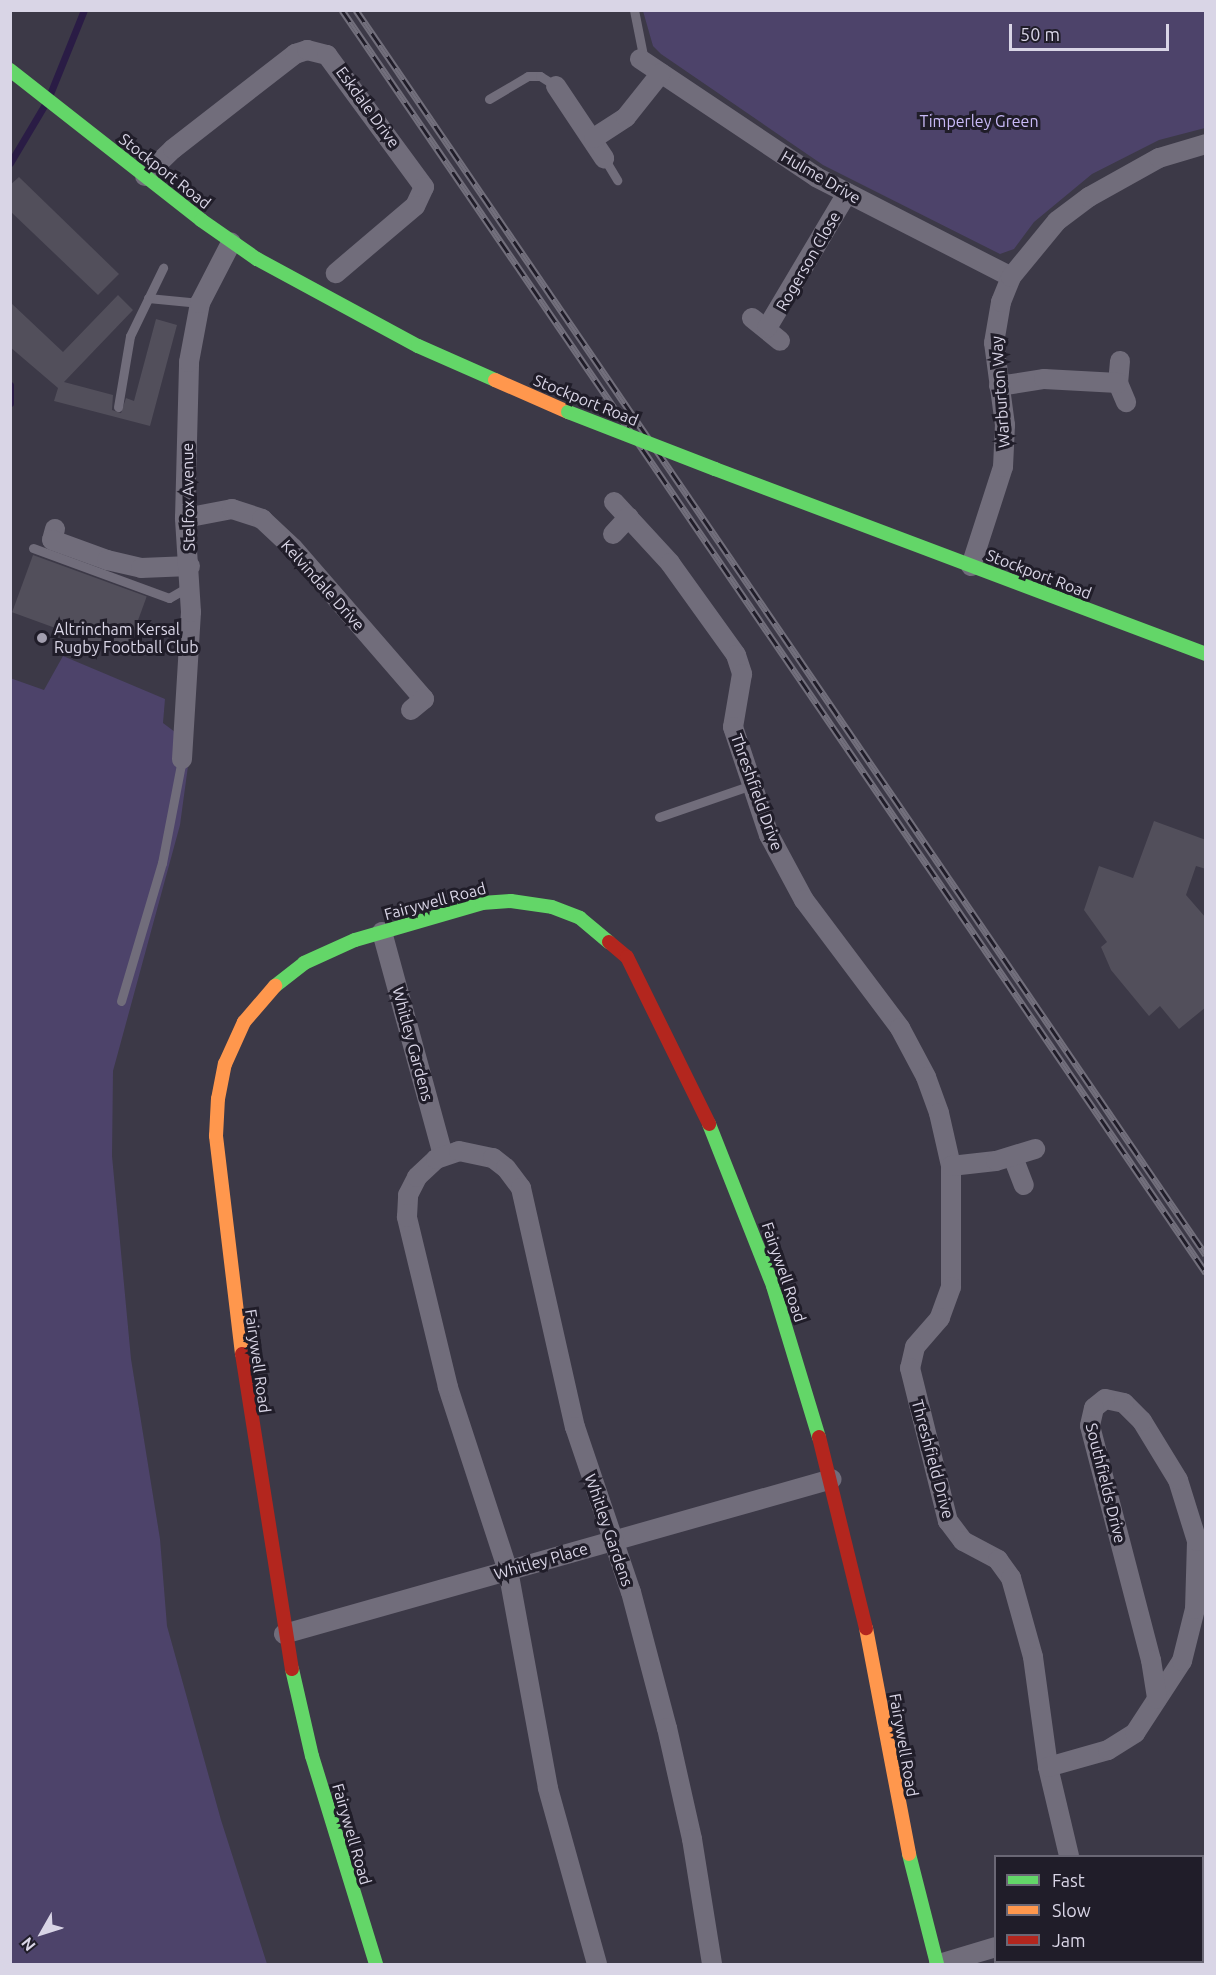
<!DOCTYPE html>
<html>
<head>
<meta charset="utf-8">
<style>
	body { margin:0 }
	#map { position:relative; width:1216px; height:1975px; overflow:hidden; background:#3c3947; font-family:Ubuntu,sans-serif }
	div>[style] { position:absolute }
	.green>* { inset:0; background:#4d436a }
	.stream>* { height:7px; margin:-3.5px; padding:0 3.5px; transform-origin:3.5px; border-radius:3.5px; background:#2a1c45 }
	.building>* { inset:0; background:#524f5b; transform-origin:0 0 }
	.lane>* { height:9px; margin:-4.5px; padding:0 4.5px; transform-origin:4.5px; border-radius:4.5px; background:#716d7b }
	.street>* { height:20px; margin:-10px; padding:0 10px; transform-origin:10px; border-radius:10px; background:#716d7b }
	.fast>* { height:14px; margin:-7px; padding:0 7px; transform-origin:7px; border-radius:7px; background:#63d668 }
	.slow>* { height:14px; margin:-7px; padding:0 7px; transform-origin:7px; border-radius:7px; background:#ff974d }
	.jam>* { height:14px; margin:-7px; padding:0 7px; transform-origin:7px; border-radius:7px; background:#b3261e }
	.rail>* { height:7px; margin-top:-3.5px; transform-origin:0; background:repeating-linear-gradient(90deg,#201d29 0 14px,#726f7c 0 28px); box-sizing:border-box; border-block:2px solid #726f7c }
	.fast-bridge>* { height:14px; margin:-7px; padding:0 7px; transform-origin:7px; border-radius:7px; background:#63d668 }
	.dots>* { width:16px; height:16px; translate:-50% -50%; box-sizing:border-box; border:3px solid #201d29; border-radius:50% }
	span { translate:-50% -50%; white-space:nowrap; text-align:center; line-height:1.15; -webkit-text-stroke:6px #201d29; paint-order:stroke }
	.street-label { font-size:16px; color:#d9d5e6 }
	.park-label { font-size:16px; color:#c9baf7 }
	.poi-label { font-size:16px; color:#d9d5e6 }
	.left { translate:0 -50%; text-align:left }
	.frame { position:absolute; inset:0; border:12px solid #d9d5e6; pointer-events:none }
	.legend { position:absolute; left:994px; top:1855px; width:210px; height:108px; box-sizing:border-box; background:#201d29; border:2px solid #6a6775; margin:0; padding:8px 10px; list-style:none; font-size:18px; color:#d9d5e6 }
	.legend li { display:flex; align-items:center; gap:12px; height:30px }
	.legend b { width:30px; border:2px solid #6a6775 }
	.north { position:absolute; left:12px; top:1903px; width:60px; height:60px; -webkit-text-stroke:4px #201d29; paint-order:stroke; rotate:231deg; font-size:16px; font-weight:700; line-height:24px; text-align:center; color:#d9d5e6 }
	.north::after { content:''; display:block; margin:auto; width:21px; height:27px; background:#d9d5e6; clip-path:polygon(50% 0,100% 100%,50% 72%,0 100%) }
	.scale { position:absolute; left:1009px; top:24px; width:160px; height:27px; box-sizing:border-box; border:3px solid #d9d5e6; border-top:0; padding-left:8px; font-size:18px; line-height:21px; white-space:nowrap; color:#d9d5e6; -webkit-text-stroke:4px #201d29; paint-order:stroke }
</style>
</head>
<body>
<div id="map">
	<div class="green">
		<div style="clip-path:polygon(643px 11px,1205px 11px,1205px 128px,1159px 140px,1092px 174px,1034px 222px,1014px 249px,1000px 254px,823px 165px,661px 54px,653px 46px)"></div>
		<div style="clip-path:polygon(63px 656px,165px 699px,163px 723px,191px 744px,180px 825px,113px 1071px,112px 1156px,131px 1359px,160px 1539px,167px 1626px,221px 1820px,267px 1964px,11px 1964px,10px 678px,44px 690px)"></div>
	</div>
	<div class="stream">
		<div style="left:50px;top:94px;width:91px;rotate:-68deg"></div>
		<div style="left:10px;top:163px;width:69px;rotate:-59.3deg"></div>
		<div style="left:10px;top:385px;width:18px;rotate:90deg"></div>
	</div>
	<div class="building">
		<div style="clip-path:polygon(19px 177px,119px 274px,98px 295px,10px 211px,10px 185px)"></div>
		<div style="clip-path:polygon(118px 295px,133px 310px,64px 382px,113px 395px,112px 410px,121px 413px,126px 398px,134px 401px,156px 319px,177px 325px,150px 426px,54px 401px,58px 388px,10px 347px,10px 302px,63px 352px)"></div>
		<div style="left:33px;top:555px;width:121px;height:61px;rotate:20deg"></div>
		<div style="clip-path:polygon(1154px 821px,1206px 840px,1206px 869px,1196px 866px,1186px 895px,1206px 918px,1206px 1007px,1179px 1029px,1160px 1006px,1149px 1016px,1111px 970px,1101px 947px,1107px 942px,1084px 910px,1099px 866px,1133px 878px)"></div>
	</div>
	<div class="lane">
		<div style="left:634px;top:10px;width:51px;rotate:78.7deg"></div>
		<div style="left:489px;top:99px;width:45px;rotate:-30.5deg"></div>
		<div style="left:528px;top:76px;width:12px"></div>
		<div style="left:540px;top:76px;width:19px;rotate:32deg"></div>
		<div style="left:604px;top:158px;width:26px;rotate:59deg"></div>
		<div style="left:148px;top:298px;width:52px;rotate:5.5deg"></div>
		<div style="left:118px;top:407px;width:72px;rotate:-80.4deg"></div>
		<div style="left:130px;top:336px;width:76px;rotate:-64.1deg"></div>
		<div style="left:33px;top:548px;width:145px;rotate:20.2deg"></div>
		<div style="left:169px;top:598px;width:24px;rotate:-30deg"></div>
		<div style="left:659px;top:817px;width:98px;rotate:-19deg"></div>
		<div style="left:121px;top:1001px;width:144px;rotate:-73.5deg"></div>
		<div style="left:162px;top:863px;width:106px;rotate:-79.1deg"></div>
	</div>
	<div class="street">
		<div style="left:640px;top:59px;width:212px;rotate:33.8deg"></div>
		<div style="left:816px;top:177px;width:219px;rotate:27.1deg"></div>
		<div style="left:556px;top:86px;width:87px;rotate:56.3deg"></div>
		<div style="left:594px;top:138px;width:38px;rotate:-33deg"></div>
		<div style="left:626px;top:117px;width:56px;rotate:-51.5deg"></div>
		<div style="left:145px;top:176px;width:39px;rotate:-44deg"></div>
		<div style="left:173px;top:149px;width:155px;rotate:-37.9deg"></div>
		<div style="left:295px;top:54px;width:13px;rotate:-18deg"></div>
		<div style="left:307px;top:50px;width:21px;rotate:14deg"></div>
		<div style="left:327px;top:55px;width:164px;rotate:53.7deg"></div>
		<div style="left:424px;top:187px;width:21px;rotate:115deg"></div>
		<div style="left:415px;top:206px;width:104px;rotate:139.7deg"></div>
		<div style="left:752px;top:318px;width:36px;rotate:39deg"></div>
		<div style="left:767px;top:328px;width:157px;rotate:-59.3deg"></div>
		<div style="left:1120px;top:361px;width:22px;rotate:95deg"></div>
		<div style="left:1118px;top:383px;width:21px;rotate:67deg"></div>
		<div style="left:999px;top:386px;width:46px;rotate:-8.8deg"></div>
		<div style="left:1044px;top:379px;width:74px;rotate:3.1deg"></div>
		<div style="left:614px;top:502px;width:83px;rotate:47.4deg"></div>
		<div style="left:670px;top:563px;width:113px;rotate:54.3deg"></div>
		<div style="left:736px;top:655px;width:20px;rotate:72deg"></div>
		<div style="left:742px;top:674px;width:54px;rotate:99.6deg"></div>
		<div style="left:733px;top:727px;width:114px;rotate:71.6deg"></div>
		<div style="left:769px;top:835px;width:74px;rotate:61.7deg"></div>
		<div style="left:804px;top:900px;width:160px;rotate:53.1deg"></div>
		<div style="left:900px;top:1028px;width:55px;rotate:62deg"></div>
		<div style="left:926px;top:1077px;width:38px;rotate:70deg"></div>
		<div style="left:939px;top:1113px;width:54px;rotate:77.2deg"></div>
		<div style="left:951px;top:1166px;width:121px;rotate:90deg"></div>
		<div style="left:951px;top:1287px;width:33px;rotate:110deg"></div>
		<div style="left:940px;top:1318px;width:38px;rotate:131deg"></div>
		<div style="left:915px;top:1347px;width:22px;rotate:103deg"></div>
		<div style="left:910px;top:1368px;width:158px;rotate:76.1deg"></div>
		<div style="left:948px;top:1521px;width:25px;rotate:53deg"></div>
		<div style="left:963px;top:1541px;width:40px;rotate:28deg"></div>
		<div style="left:998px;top:1560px;width:22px;rotate:54deg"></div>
		<div style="left:1011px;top:1578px;width:82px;rotate:74.4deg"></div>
		<div style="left:1033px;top:1657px;width:111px;rotate:82.2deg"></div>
		<div style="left:1048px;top:1767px;width:91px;rotate:76.7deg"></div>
		<div style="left:185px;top:518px;width:48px;rotate:-10.8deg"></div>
		<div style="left:232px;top:509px;width:32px;rotate:18deg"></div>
		<div style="left:262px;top:519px;width:42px;rotate:43.1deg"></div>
		<div style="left:293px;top:548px;width:200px;rotate:49.1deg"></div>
		<div style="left:424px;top:699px;width:17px;rotate:140deg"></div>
		<div style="left:55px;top:529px;width:11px;rotate:105deg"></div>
		<div style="left:52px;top:540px;width:59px;rotate:20deg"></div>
		<div style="left:107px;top:560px;width:35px;rotate:13deg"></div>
		<div style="left:141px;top:568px;width:49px;rotate:-2.3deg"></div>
		<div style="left:613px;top:534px;width:23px;rotate:-47deg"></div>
		<div style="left:971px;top:566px;width:104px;rotate:-72.1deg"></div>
		<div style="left:1003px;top:467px;width:42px;rotate:-87.3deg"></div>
		<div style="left:1005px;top:425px;width:83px;rotate:-97.6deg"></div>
		<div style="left:994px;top:343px;width:42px;rotate:-80.3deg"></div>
		<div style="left:1001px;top:302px;width:27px;rotate:-68deg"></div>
		<div style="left:1011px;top:277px;width:72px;rotate:-50.6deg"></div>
		<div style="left:1057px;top:221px;width:40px;rotate:-37deg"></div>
		<div style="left:1089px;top:197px;width:80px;rotate:-29.1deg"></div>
		<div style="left:1159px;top:158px;width:49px;rotate:-16.6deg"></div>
		<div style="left:182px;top:759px;width:147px;rotate:-86.5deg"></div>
		<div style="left:191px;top:612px;width:94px;rotate:-93.7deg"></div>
		<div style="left:185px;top:518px;width:156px;rotate:-88.5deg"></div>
		<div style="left:189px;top:362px;width:60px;rotate:-79.4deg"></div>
		<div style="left:200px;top:303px;width:68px;rotate:-62.7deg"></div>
		<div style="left:382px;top:932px;width:231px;rotate:74.7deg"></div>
		<div style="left:1013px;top:1157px;width:30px;rotate:69deg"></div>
		<div style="left:951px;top:1166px;width:45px;rotate:-6.3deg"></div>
		<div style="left:996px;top:1161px;width:41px;rotate:-17.1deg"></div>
		<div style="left:284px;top:1634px;width:569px;rotate:-15.79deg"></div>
		<div style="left:1048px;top:1767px;width:62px;rotate:-15.8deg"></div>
		<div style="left:1108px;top:1750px;width:32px;rotate:-32deg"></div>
		<div style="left:1135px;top:1733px;width:86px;rotate:-56.9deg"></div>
		<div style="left:1182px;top:1661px;width:54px;rotate:-76deg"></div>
		<div style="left:1195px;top:1609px;width:68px;rotate:-88.3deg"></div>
		<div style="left:1197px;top:1541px;width:64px;rotate:-107.3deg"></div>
		<div style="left:1178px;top:1480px;width:69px;rotate:-121.4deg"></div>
		<div style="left:1142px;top:1421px;width:25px;rotate:-135deg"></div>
		<div style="left:1124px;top:1403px;width:19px;rotate:-168deg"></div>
		<div style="left:1105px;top:1399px;width:14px;rotate:141deg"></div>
		<div style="left:1094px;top:1408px;width:18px;rotate:103deg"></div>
		<div style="left:1090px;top:1426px;width:242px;rotate:75.4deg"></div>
		<div style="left:1151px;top:1660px;width:39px;rotate:81deg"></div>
		<div style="left:597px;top:1964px;width:183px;rotate:-105.6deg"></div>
		<div style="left:548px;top:1788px;width:221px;rotate:-100.4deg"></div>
		<div style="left:508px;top:1571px;width:194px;rotate:-108.1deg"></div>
		<div style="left:448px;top:1387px;width:175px;rotate:-103.6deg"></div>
		<div style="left:407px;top:1217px;width:22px;rotate:-87deg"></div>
		<div style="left:408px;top:1195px;width:20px;rotate:-63deg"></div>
		<div style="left:417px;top:1177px;width:26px;rotate:-43deg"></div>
		<div style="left:436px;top:1159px;width:24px;rotate:-19deg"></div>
		<div style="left:459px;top:1151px;width:35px;rotate:12deg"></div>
		<div style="left:493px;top:1158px;width:16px;rotate:38deg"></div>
		<div style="left:506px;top:1168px;width:25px;rotate:53deg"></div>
		<div style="left:521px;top:1188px;width:245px;rotate:77.3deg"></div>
		<div style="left:575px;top:1427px;width:174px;rotate:71.3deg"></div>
		<div style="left:631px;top:1592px;width:141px;rotate:75.2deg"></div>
		<div style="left:667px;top:1728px;width:114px;rotate:77.3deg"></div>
		<div style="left:692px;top:1839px;width:127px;rotate:80.9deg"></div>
		<div style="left:939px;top:1964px;width:59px;rotate:-16.6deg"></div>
		<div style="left:1074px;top:1964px;width:11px;rotate:-10deg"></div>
	</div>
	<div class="fast">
		<div style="left:10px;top:70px;width:243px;rotate:38.1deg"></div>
		<div style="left:201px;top:220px;width:68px;rotate:34.9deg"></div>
		<div style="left:257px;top:259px;width:183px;rotate:28.4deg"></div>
		<div style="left:418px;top:346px;width:84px;rotate:23.8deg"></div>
		<div style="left:715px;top:469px;width:525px;rotate:20.65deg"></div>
		<div style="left:275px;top:986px;width:37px;rotate:-38deg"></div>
		<div style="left:304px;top:963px;width:56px;rotate:-24.3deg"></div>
		<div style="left:355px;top:940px;width:132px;rotate:-16.2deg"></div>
		<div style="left:482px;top:903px;width:29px;rotate:-4deg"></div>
		<div style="left:511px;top:901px;width:41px;rotate:8.3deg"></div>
		<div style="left:552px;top:907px;width:30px;rotate:21deg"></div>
		<div style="left:580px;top:918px;width:38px;rotate:40deg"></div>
		<div style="left:709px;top:1124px;width:174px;rotate:68.4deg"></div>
		<div style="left:773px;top:1286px;width:158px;rotate:73.1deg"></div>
		<div style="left:292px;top:1669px;width:89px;rotate:77.1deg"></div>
		<div style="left:312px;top:1756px;width:218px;rotate:72.9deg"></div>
		<div style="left:909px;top:1854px;width:114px;rotate:75.7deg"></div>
	</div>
	<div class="slow">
		<div style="left:495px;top:380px;width:80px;rotate:23.7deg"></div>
		<div style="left:242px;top:1354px;width:220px;rotate:-96.8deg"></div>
		<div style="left:216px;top:1136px;width:37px;rotate:-87deg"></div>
		<div style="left:218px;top:1099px;width:36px;rotate:-79deg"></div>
		<div style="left:225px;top:1064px;width:46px;rotate:-65.7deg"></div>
		<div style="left:244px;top:1022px;width:48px;rotate:-49.3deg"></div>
		<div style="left:866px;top:1628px;width:230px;rotate:79.2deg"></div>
	</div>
	<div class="jam">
		<div style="left:609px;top:942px;width:23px;rotate:40deg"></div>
		<div style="left:627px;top:957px;width:186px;rotate:63.8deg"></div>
		<div style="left:242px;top:1354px;width:319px;rotate:81deg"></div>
		<div style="left:819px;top:1437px;width:197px;rotate:76.2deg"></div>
	</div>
	<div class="rail">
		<div style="left:342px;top:10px;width:1530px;rotate:55.62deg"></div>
		<div style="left:356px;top:10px;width:1507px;rotate:55.68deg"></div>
	</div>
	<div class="fast-bridge">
		<div style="left:568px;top:412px;width:158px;rotate:21.2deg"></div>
	</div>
	<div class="dots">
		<div style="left:42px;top:638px;background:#a29eae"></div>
	</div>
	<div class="street-label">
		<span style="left:368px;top:107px;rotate:54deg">Eskdale Drive</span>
		<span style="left:165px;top:171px;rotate:38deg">Stockport Road</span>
		<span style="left:821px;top:177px;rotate:30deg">Hulme Drive</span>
		<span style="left:808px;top:261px;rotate:-60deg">Rogerson Close</span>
		<span style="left:1000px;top:392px;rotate:-94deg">Warburton Way</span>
		<span style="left:586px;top:400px;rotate:22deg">Stockport Road</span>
		<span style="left:188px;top:497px;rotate:-91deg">Stelfox Avenue</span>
		<span style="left:1039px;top:574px;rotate:21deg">Stockport Road</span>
		<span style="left:323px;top:585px;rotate:48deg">Kelvindale Drive</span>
		<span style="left:757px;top:792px;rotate:70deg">Threshfield Drive</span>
		<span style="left:435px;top:901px;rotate:-15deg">Fairywell Road</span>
		<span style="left:413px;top:1044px;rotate:75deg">Whitley Gardens</span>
		<span style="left:784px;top:1272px;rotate:71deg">Fairywell Road</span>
		<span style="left:258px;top:1361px;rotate:82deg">Fairywell Road</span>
		<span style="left:933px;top:1459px;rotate:75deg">Threshfield Drive</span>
		<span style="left:1106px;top:1483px;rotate:76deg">Southfields Drive</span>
		<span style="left:609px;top:1530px;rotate:71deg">Whitley Gardens</span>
		<span style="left:541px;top:1561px;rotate:-16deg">Whitley Place</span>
		<span style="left:904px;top:1745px;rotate:80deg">Fairywell Road</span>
		<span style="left:352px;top:1834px;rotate:74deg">Fairywell Road</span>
	</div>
	<div class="park-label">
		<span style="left:979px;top:121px">Timperley Green</span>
	</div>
	<div class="poi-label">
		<span class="left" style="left:54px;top:638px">Altrincham Kersal<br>Rugby Football Club</span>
	</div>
	<div class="frame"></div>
	<ul class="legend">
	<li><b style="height:8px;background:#63d668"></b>Fast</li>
	<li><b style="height:8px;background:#ff974d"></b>Slow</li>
	<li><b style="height:8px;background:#b3261e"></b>Jam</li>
	</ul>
	<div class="north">N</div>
	<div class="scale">50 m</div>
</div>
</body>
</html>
